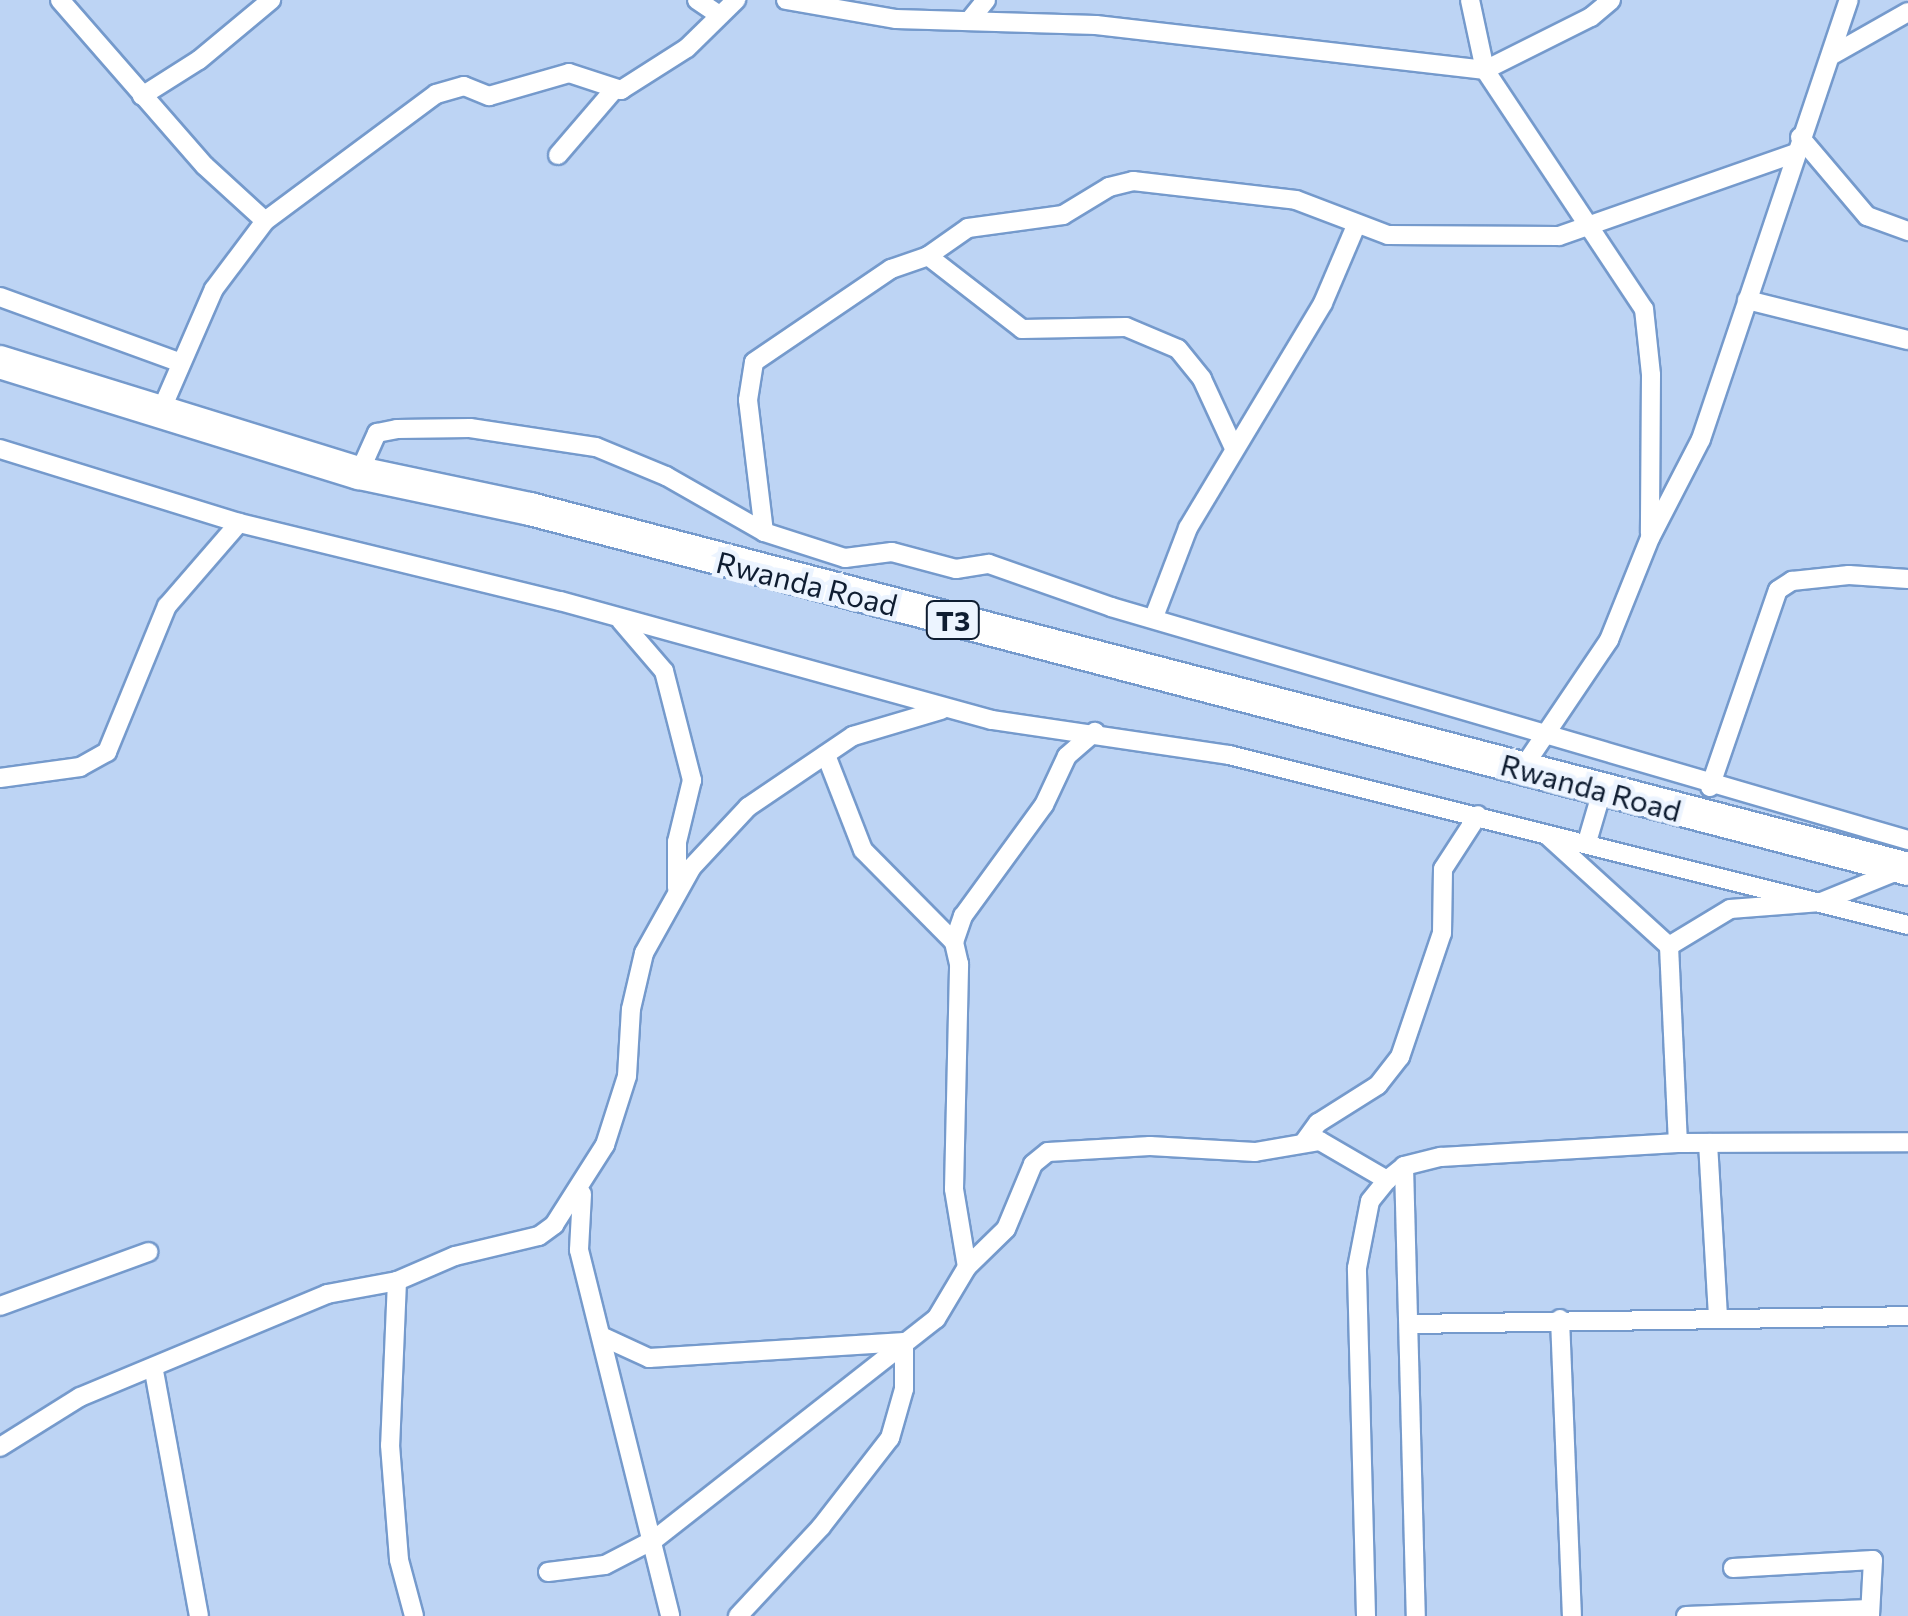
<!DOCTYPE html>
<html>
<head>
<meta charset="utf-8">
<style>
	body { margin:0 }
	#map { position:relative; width:1908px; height:1616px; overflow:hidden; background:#bdd4f4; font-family:Commissioner,sans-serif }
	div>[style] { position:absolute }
	.roads { filter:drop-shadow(2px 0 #759acc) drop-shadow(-2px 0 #759acc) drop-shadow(0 2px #759acc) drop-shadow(0 -2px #759acc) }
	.street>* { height:18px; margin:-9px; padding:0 9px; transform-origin:9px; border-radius:9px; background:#fff }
	.highway>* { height:32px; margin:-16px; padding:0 16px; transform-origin:16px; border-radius:16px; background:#fff }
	span { translate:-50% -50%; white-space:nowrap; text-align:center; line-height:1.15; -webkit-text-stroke:9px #ecf4ff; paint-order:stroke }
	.shield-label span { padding:2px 8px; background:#ecf4ff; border:2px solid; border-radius:8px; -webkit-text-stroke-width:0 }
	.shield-label { font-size:28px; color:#0f1d31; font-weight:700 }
	.street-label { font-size:30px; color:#0f1d31 }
</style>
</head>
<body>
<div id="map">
	<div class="roads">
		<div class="street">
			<div style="left:60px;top:0;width:220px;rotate:48.9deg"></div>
			<div style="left:205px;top:166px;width:81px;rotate:42.5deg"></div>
			<div style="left:697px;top:0;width:25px;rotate:34deg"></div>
			<div style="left:786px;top:0;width:112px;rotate:9.8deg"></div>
			<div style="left:896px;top:19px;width:200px;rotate:1.7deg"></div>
			<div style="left:1096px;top:25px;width:392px;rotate:6.6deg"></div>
			<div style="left:1485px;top:70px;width:119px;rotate:-26.6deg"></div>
			<div style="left:1591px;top:17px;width:26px;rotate:-40deg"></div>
			<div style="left:1470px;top:0;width:72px;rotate:77.9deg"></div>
			<div style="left:1485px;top:70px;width:287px;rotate:56.4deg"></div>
			<div style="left:1644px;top:309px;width:66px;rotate:83.9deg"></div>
			<div style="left:1651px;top:375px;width:158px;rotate:90.4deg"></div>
			<div style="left:969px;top:21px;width:27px;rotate:-51deg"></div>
			<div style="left:1834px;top:54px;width:85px;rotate:-29.6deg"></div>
			<div style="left:142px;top:96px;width:67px;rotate:-32.3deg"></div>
			<div style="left:199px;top:60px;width:94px;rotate:-39.8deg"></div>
			<div style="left:1800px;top:137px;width:104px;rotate:49.7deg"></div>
			<div style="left:1867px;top:216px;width:44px;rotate:20.1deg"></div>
			<div style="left:558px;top:155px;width:84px;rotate:-49.3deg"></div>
			<div style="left:928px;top:256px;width:119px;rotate:37.8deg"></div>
			<div style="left:1022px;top:329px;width:104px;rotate:-1.1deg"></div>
			<div style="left:1126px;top:327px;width:56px;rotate:22.9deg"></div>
			<div style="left:1178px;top:349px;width:38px;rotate:51deg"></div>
			<div style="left:1202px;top:379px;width:74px;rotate:65.2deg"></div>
			<div style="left:0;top:297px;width:190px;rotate:20deg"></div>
			<div style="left:1747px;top:300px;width:166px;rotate:14deg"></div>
			<div style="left:160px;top:413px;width:135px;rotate:-66.5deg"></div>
			<div style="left:214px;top:289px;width:85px;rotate:-53.1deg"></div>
			<div style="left:265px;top:221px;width:213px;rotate:-36.6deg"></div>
			<div style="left:436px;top:94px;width:29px;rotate:-16deg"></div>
			<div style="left:464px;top:86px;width:27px;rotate:22deg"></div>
			<div style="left:489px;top:96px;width:83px;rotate:-16deg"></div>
			<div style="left:569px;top:73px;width:55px;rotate:18.1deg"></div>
			<div style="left:621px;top:90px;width:78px;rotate:-32.5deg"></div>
			<div style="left:687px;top:48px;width:69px;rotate:-44.4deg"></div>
			<div style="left:0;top:449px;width:250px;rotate:17.2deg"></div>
			<div style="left:239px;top:523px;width:330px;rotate:13.7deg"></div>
			<div style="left:560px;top:601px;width:448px;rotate:15.4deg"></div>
			<div style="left:992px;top:720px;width:240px;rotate:8.4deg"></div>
			<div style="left:1229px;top:755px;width:700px;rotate:14.06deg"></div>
			<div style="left:359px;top:473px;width:44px;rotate:-65.8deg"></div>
			<div style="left:377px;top:433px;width:20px;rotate:-11deg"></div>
			<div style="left:397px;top:429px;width:73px;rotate:-0.8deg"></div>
			<div style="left:470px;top:428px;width:127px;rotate:8.6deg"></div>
			<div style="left:596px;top:447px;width:76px;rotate:22.5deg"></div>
			<div style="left:666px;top:476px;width:113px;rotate:29.7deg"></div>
			<div style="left:764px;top:532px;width:85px;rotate:17.8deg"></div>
			<div style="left:845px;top:558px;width:47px;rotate:-7.3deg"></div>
			<div style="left:892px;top:552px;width:66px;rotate:14.9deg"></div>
			<div style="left:956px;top:569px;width:33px;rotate:-9deg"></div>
			<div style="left:989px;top:564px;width:129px;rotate:19.4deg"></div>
			<div style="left:1111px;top:607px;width:830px;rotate:16.3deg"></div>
			<div style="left:764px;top:532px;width:133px;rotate:-96.9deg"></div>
			<div style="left:748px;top:400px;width:38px;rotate:-81deg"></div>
			<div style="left:754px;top:362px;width:166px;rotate:-34.2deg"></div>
			<div style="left:891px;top:269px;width:39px;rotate:-19deg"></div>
			<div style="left:928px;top:256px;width:49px;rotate:-35deg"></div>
			<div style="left:968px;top:228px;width:96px;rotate:-7.8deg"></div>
			<div style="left:1063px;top:215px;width:54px;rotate:-31.3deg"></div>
			<div style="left:1109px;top:187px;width:25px;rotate:-14deg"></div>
			<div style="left:1133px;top:181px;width:164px;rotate:6.6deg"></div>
			<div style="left:1296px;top:200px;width:98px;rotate:20.8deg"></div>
			<div style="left:1388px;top:235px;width:171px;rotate:0.3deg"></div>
			<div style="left:1559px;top:236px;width:248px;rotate:-19.3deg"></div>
			<div style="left:1154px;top:617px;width:95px;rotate:-69.1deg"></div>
			<div style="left:1188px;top:528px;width:262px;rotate:-59deg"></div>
			<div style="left:1323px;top:303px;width:82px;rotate:-66.9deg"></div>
			<div style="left:621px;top:621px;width:66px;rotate:49.3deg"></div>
			<div style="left:664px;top:671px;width:113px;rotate:75.6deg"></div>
			<div style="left:692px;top:780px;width:64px;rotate:103.6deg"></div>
			<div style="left:677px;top:842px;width:46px;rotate:90deg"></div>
			<div style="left:1522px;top:769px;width:156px;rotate:-56deg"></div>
			<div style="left:1609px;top:640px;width:110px;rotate:-68.1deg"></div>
			<div style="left:1650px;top:538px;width:111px;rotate:-62.7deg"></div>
			<div style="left:1701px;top:439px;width:463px;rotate:-71.4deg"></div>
			<div style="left:0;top:778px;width:81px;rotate:-7.8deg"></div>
			<div style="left:80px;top:767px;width:31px;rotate:-29deg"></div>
			<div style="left:107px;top:752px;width:158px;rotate:-67.7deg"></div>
			<div style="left:167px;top:606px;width:110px;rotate:-49.1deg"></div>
			<div style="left:1710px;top:787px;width:208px;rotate:-71deg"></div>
			<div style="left:1778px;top:590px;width:17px;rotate:-33deg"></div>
			<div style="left:1792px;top:581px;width:57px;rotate:-6deg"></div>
			<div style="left:1849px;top:575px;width:59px;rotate:3.9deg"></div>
			<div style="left:1548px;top:836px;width:164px;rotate:42.3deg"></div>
			<div style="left:1669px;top:946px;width:197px;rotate:87.4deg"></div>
			<div style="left:1587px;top:842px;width:53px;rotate:-73.6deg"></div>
			<div style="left:954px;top:942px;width:28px;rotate:-71deg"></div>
			<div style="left:963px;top:916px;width:137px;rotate:-53.9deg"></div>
			<div style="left:1044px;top:805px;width:54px;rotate:-64.9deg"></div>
			<div style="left:1067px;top:756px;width:37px;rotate:-41deg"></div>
			<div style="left:1669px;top:946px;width:71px;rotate:-31.2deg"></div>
			<div style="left:1730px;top:909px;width:91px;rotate:-4.4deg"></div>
			<div style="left:1821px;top:902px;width:85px;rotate:-22.1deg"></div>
			<div style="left:1304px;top:1142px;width:24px;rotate:-54deg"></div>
			<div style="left:1318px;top:1123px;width:71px;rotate:-32.3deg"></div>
			<div style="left:1378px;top:1085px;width:36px;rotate:-52deg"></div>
			<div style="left:1400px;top:1057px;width:131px;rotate:-71.3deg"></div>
			<div style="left:1442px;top:933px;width:64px;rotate:-89.1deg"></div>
			<div style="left:1443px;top:869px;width:64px;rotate:-57.1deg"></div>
			<div style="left:1708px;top:1143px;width:174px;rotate:86.7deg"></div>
			<div style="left:1404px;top:1166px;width:450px;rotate:88.5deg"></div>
			<div style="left:582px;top:1194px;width:56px;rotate:93.1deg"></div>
			<div style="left:579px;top:1250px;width:377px;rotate:76deg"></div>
			<div style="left:967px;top:1267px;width:54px;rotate:-44.3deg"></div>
			<div style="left:1006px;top:1229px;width:70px;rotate:-67.4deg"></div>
			<div style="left:1033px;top:1164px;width:19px;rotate:-39deg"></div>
			<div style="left:1048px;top:1152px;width:102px;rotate:-3.4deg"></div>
			<div style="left:1150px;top:1146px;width:105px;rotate:3.3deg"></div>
			<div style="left:1255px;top:1152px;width:66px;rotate:-9.6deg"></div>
			<div style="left:1320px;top:1141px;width:78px;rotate:30.2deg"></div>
			<div style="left:397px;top:1281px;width:164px;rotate:92.4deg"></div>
			<div style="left:390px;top:1445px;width:115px;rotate:85.5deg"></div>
			<div style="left:399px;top:1560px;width:58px;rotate:75deg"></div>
			<div style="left:0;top:1306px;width:158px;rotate:-20deg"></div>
			<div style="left:1560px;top:1319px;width:297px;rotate:87.7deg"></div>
			<div style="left:1410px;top:1324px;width:498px;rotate:-0.9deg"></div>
			<div style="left:601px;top:1336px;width:53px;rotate:24.6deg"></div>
			<div style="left:649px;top:1358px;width:256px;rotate:-3.6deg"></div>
			<div style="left:904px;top:1342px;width:47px;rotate:90deg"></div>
			<div style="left:904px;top:1389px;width:51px;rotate:105.9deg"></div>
			<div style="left:890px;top:1438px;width:113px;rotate:127.8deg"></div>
			<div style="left:821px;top:1527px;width:122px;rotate:133deg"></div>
			<div style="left:154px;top:1371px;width:249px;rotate:79.6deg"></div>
			<div style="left:0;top:1447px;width:94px;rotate:-32deg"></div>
			<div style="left:80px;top:1397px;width:268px;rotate:-22.6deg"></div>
			<div style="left:327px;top:1294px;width:71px;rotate:-10.5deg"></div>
			<div style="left:397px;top:1281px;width:63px;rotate:-23.3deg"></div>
			<div style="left:455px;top:1256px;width:86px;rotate:-13.4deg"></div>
			<div style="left:539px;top:1236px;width:19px;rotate:-36deg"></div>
			<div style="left:554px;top:1225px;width:95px;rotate:-57.5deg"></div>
			<div style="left:605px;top:1145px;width:72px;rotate:-72.3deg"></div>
			<div style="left:627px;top:1076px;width:67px;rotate:-86.6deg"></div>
			<div style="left:631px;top:1009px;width:57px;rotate:-76.9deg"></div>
			<div style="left:644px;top:953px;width:98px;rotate:-60.8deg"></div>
			<div style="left:692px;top:867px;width:82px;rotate:-47deg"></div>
			<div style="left:748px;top:807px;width:127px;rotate:-34.1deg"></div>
			<div style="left:853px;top:736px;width:92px;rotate:-16.5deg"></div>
			<div style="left:1733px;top:1568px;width:140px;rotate:-3.3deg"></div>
			<div style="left:1873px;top:1560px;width:56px;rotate:93.1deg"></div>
			<div style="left:548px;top:1572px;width:57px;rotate:-7deg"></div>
			<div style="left:605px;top:1565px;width:56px;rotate:-27.5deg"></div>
			<div style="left:655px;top:1539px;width:357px;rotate:-38.1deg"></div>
			<div style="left:936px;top:1319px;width:61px;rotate:-59.2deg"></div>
			<div style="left:967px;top:1267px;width:79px;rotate:-99.5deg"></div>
			<div style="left:954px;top:1189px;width:225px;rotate:-88.7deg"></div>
			<div style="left:959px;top:964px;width:23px;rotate:-103deg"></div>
			<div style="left:954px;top:942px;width:129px;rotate:-134.7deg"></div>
			<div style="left:863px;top:850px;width:102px;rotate:-111.3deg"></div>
			<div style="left:1366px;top:1616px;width:348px;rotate:-91.5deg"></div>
			<div style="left:1357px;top:1268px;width:68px;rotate:-79deg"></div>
			<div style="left:1370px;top:1201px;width:27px;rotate:-51deg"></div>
			<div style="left:1387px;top:1180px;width:22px;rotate:-39deg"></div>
			<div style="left:1404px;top:1166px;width:38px;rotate:-14deg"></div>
			<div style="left:1441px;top:1157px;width:237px;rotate:-3.4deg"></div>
			<div style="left:1678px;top:1143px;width:230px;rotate:-0.2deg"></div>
			<div style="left:1686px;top:1616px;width:184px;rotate:-2.2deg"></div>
		</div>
		<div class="highway">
			<div style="left:0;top:362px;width:376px;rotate:17.2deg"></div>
			<div style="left:359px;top:473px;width:175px;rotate:11.9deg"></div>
			<div style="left:530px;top:509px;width:1424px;rotate:14.64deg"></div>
		</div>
	</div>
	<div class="shield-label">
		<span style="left:953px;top:620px">T3</span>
	</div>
	<div class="street-label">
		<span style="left:807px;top:583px;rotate:14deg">Rwanda Road</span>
		<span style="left:1591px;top:787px;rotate:15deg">Rwanda Road</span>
	</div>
</div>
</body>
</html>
